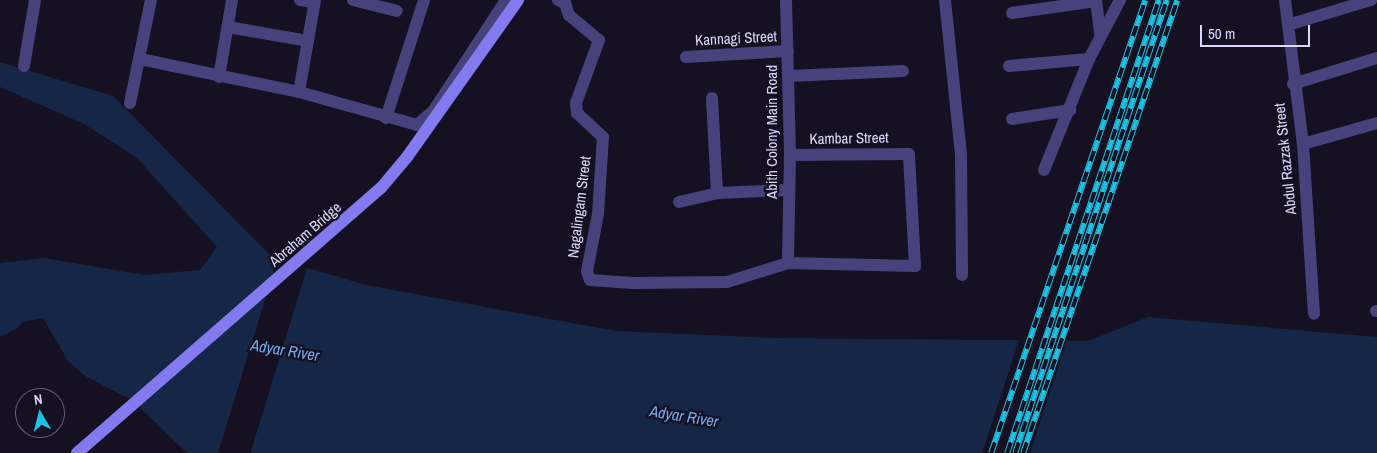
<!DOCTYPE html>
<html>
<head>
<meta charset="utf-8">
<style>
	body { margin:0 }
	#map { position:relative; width:1377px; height:453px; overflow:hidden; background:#151122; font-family:"Archivo Narrow",sans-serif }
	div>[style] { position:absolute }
	.water>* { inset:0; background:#162647 }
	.pier>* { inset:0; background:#151122; transform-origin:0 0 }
	.street>* { height:12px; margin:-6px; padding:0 6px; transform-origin:6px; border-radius:6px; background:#47427c }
	.secondary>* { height:12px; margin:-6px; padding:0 6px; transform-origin:6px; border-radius:6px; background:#847aef }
	.rail>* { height:5.5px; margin-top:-2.75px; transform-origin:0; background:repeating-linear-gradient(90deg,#151122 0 11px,#1bc2e2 0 22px); box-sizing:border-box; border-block:1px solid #1bc2e2 }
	span { translate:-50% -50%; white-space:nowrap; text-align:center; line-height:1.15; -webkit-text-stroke:4.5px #151122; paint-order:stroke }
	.street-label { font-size:15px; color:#ddd7fa }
	.water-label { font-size:16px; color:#72adee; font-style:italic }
	.north { position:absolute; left:15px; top:388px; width:50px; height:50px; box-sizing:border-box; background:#151122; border:1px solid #656078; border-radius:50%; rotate:352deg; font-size:14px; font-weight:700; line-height:20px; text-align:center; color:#ddd7fa }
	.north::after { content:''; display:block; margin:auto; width:18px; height:22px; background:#1bc2e2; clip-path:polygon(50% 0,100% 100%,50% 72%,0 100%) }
	.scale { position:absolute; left:1200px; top:25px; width:110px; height:22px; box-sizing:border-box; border:2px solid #ddd7fa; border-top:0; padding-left:6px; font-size:15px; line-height:18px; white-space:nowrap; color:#ddd7fa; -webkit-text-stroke:4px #151122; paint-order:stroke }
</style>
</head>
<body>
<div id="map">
	<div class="water">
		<div style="clip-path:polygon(0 62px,113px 96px,273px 258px,366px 285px,616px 331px,774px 338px,1088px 341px,1148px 317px,1377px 337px,1377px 453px,187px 453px,132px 400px,85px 376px,68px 361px,43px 318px,22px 322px,18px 328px,0 337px,0 263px,43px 258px,144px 275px,200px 270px,217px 247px,137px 158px,84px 124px,0 87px)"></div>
	</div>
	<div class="pier">
		<div style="left:278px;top:257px;width:31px;height:210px;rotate:17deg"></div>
		<div style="clip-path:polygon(1020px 337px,1068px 338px,1030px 453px,982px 453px)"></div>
	</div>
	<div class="street">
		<div style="left:300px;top:0;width:14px;rotate:8deg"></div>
		<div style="left:353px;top:0;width:45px;rotate:14deg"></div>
		<div style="left:558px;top:0;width:8px;rotate:23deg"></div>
		<div style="left:565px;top:3px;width:13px;rotate:72deg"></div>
		<div style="left:569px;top:15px;width:39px;rotate:40deg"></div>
		<div style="left:599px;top:40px;width:67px;rotate:110.1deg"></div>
		<div style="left:576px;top:103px;width:10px;rotate:84deg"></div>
		<div style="left:577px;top:113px;width:35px;rotate:43deg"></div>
		<div style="left:603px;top:137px;width:77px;rotate:93.7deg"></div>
		<div style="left:598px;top:214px;width:58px;rotate:100.9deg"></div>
		<div style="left:587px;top:271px;width:9px;rotate:72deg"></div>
		<div style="left:590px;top:280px;width:43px;rotate:4deg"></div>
		<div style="left:633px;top:283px;width:94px;rotate:-0.6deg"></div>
		<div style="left:727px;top:282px;width:64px;rotate:-17.3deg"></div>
		<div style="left:788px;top:263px;width:127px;rotate:1.4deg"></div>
		<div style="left:915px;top:266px;width:112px;rotate:-93.1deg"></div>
		<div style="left:909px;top:154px;width:119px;rotate:179.5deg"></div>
		<div style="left:786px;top:0;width:155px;rotate:88.5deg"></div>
		<div style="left:790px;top:155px;width:108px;rotate:91.1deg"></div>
		<div style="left:945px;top:0;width:157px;rotate:84.1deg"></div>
		<div style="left:961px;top:156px;width:119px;rotate:89.5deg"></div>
		<div style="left:1096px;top:0;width:34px;rotate:83deg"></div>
		<div style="left:1285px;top:0;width:145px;rotate:82.9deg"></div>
		<div style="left:1303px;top:144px;width:170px;rotate:86.3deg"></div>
		<div style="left:1012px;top:13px;width:85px;rotate:-8.1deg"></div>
		<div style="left:1288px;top:25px;width:87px;rotate:-16.8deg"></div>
		<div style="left:228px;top:27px;width:81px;rotate:9.9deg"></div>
		<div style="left:686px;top:57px;width:102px;rotate:-3.4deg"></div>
		<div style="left:140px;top:59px;width:162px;rotate:11.7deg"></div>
		<div style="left:299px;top:92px;width:123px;rotate:15.6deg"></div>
		<div style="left:417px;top:125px;width:23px;rotate:-41deg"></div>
		<div style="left:434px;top:110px;width:131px;rotate:-56.8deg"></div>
		<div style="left:24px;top:66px;width:67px;rotate:-80.5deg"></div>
		<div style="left:1009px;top:66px;width:80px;rotate:-5deg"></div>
		<div style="left:789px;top:76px;width:114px;rotate:-2.5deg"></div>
		<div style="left:219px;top:77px;width:78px;rotate:-80.4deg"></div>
		<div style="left:1293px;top:84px;width:88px;rotate:-17.2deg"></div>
		<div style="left:299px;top:92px;width:93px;rotate:-80.1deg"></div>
		<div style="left:712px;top:98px;width:95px;rotate:87deg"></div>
		<div style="left:130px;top:103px;width:105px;rotate:-78.5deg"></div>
		<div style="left:386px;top:118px;width:124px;rotate:-72.1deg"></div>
		<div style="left:1012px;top:119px;width:59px;rotate:-8.8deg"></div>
		<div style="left:1303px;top:144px;width:77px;rotate:-15.8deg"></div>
		<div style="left:1044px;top:170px;width:120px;rotate:-67.9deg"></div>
		<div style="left:1089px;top:59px;width:67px;rotate:-62.3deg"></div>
		<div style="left:679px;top:202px;width:39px;rotate:-13deg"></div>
		<div style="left:717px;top:193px;width:72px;rotate:-2.4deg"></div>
		<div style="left:1376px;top:311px;width:1px"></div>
	</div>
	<div class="secondary">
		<div style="left:77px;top:453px;width:403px;rotate:-41.1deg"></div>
		<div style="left:381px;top:188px;width:40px;rotate:-50deg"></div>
		<div style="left:407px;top:157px;width:192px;rotate:-54.7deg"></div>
	</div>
	<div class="rail">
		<div style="left:991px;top:453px;width:478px;rotate:-71.2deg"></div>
		<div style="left:1007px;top:453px;width:478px;rotate:-71.5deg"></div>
		<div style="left:1015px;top:453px;width:478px;rotate:-71.5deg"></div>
		<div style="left:1023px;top:453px;width:478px;rotate:-71.2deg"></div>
	</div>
	<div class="street-label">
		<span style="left:736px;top:38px;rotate:-3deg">Kannagi Street</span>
		<span style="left:772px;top:132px;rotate:-90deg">Abith Colony Main Road</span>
		<span style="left:849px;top:138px;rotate:-1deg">Kambar Street</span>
		<span style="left:1285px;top:159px;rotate:-96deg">Abdul Razzak Street</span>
		<span style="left:579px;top:207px;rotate:-83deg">Nagalingam Street</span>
		<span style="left:305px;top:234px;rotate:-41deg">Abraham Bridge</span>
	</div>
	<div class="water-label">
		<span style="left:285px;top:350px;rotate:9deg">Adyar River</span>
		<span style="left:684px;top:416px;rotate:9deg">Adyar River</span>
	</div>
	<div class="north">N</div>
	<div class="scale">50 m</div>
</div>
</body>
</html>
